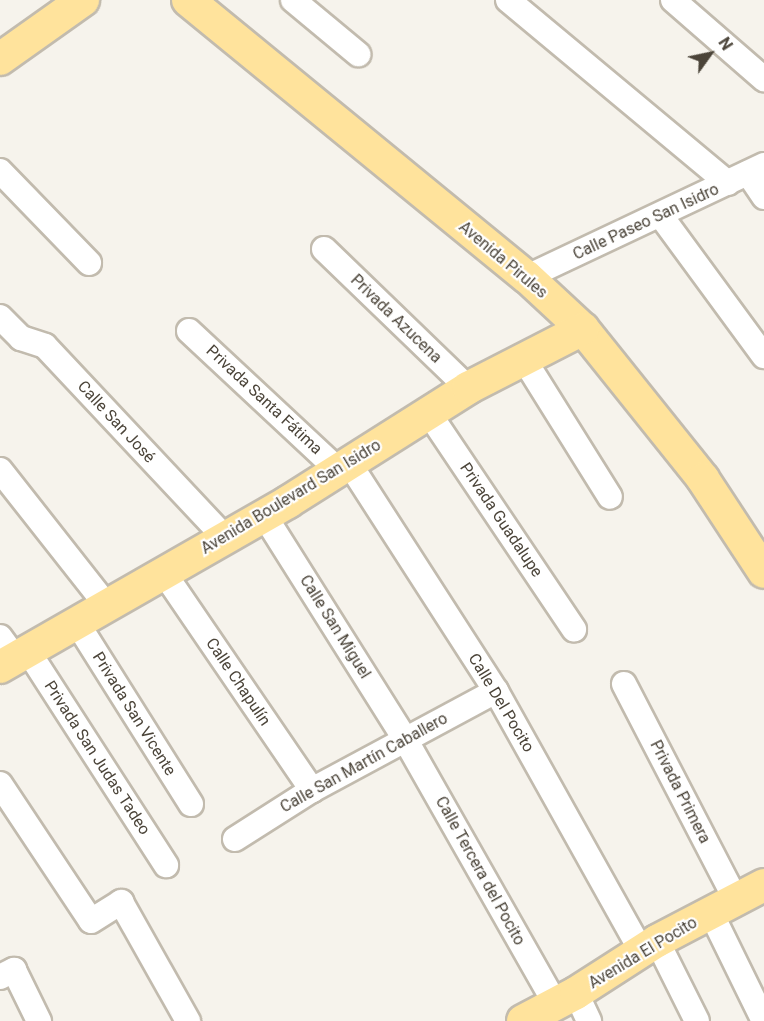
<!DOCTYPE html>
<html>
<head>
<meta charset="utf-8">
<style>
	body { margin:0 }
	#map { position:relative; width:764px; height:1021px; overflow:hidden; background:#f6f3ec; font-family:Roboto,sans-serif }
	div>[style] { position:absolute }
	.roads { filter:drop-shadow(2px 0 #c2bbae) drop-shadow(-2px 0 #c2bbae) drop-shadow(0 2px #c2bbae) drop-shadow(0 -2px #c2bbae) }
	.minor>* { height:24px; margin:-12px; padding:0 12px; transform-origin:12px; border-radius:12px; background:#fff }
	.major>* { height:32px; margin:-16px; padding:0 16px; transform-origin:16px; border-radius:16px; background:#ffe39c }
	span { translate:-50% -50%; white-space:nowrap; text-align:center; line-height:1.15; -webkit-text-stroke:4.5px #fff; paint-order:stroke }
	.street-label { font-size:16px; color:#4b4439 }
	.north { position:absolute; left:680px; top:24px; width:60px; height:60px; -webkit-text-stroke:4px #fff; paint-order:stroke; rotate:57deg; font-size:16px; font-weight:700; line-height:24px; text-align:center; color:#4b4439 }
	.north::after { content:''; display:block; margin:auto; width:21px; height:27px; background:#4b4439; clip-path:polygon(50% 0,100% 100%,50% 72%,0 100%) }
</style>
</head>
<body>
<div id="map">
	<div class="roads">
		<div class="minor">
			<div style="left:293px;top:0;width:85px;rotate:39.7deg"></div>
			<div style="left:508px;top:0;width:286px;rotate:39.8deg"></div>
			<div style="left:673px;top:0;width:121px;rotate:41deg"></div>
			<div style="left:0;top:171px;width:128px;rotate:45.9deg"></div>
			<div style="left:748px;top:173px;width:29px;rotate:56deg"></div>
			<div style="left:661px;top:216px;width:174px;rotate:53.7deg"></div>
			<div style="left:324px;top:249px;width:200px;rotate:44deg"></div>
			<div style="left:527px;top:277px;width:262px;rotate:-25.3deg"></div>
			<div style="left:0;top:317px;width:30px;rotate:45deg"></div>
			<div style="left:21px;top:338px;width:25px;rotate:18deg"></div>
			<div style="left:45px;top:346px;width:263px;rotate:46.8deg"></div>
			<div style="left:189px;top:331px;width:204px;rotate:43deg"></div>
			<div style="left:525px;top:361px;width:160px;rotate:58deg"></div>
			<div style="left:428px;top:412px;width:262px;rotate:56.1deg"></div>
			<div style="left:349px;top:463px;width:271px;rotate:57.2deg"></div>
			<div style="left:496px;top:691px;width:297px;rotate:60.8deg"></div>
			<div style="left:0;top:470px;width:173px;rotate:51.8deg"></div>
			<div style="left:264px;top:515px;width:265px;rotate:57.8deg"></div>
			<div style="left:405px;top:739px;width:304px;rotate:60.4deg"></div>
			<div style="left:164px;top:573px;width:263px;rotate:55.7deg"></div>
			<div style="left:77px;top:623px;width:214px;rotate:57.8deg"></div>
			<div style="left:0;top:637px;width:26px;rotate:54deg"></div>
			<div style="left:28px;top:651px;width:255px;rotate:57.2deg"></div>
			<div style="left:624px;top:684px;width:243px;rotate:62.6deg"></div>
			<div style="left:0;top:784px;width:164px;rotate:56.4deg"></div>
			<div style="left:91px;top:921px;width:36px;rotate:-32deg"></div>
			<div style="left:121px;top:902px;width:137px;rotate:60.6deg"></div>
			<div style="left:235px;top:839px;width:91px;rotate:-32.5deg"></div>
			<div style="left:312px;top:790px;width:209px;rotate:-28.3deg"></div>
			<div style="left:711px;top:913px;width:120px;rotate:63.9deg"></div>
			<div style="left:657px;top:941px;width:89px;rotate:63.4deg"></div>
			<div style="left:0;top:977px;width:16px;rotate:-27deg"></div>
			<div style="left:14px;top:970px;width:57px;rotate:63.9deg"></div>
			<div style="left:576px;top:993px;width:31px;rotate:65deg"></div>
		</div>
		<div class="major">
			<div style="left:188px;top:0;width:438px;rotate:39.3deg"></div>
			<div style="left:527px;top:277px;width:76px;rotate:42.9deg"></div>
			<div style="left:583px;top:329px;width:192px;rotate:51.3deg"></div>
			<div style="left:703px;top:479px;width:111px;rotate:56.7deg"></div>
			<div style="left:0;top:59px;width:102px;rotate:-35.4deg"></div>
			<div style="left:0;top:667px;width:332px;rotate:-29.8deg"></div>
			<div style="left:288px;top:502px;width:213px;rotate:-32.3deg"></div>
			<div style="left:468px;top:388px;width:129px;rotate:-27.2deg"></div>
			<div style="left:523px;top:1021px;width:60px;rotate:-27.8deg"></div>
			<div style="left:576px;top:993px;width:96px;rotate:-32.7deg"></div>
			<div style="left:657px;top:941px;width:121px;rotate:-27.6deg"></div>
		</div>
	</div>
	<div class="street-label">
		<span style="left:646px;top:222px;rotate:-25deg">Calle Paseo San Isidro</span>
		<span style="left:503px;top:260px;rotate:40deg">Avenida Pirules</span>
		<span style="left:396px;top:319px;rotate:44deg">Privada Azucena</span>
		<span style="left:264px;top:400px;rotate:43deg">Privada Santa Fátima</span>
		<span style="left:116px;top:422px;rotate:47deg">Calle San José</span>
		<span style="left:291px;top:497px;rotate:-31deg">Avenida Boulevard San Isidro</span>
		<span style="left:501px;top:520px;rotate:56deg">Privada Guadalupe</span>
		<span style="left:335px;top:627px;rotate:58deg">Calle San Miguel</span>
		<span style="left:238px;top:682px;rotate:56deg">Calle Chapulín</span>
		<span style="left:501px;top:703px;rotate:59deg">Calle Del Pocito</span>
		<span style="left:134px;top:714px;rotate:58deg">Privada San Vicente</span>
		<span style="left:97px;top:758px;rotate:57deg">Privada San Judas Tadeo</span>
		<span style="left:364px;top:763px;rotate:-29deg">Calle San Martín Caballero</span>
		<span style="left:680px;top:792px;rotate:63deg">Privada Primera</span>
		<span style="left:480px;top:871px;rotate:61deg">Calle Tercera del Pocito</span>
		<span style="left:643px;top:953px;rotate:-31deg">Avenida El Pocito</span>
	</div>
	<div class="north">N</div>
</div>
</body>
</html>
